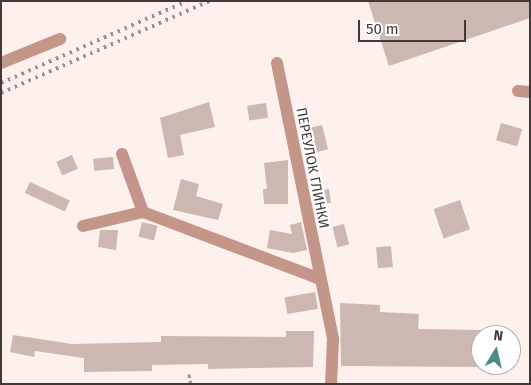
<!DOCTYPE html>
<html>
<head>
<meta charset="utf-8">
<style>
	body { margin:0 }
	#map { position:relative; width:531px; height:385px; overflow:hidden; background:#fef0ed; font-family:"Fira Sans",sans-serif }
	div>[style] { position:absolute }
	.building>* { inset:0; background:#ccb7b1; transform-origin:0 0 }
	.path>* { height:2.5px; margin-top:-1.25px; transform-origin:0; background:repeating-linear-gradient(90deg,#a09593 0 4px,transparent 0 6.5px) }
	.street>* { height:12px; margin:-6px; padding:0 6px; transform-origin:6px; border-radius:6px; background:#c4968a }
	.rail>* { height:4px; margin-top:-2px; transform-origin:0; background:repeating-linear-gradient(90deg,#988e8b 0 2.5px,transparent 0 7.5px) }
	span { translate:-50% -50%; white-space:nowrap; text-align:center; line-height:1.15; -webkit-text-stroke:4.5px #fff; paint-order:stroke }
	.street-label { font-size:14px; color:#413937 }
	.frame { position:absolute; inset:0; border:2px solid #413937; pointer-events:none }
	.north { position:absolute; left:471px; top:325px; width:50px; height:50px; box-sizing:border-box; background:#fff; border:1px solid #b3b0af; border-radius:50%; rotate:9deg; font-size:14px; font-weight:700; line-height:20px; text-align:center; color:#413937 }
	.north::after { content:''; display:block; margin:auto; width:18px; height:22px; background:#488e86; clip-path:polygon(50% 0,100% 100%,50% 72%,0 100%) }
	.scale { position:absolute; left:358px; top:20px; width:108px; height:22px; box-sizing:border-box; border:2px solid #413937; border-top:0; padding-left:6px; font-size:15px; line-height:18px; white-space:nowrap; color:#413937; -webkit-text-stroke:4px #fff; paint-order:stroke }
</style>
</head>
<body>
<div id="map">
	<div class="building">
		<div style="clip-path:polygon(368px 1px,530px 1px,530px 18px,389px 66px)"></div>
		<div style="clip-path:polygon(209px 102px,215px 127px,180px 135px,184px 155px,168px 158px,160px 118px)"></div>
		<div style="left:266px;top:103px;width:15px;height:19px;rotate:82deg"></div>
		<div style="left:501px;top:123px;width:22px;height:18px;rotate:16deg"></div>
		<div style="left:322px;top:125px;width:25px;height:16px;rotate:76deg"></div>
		<div style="left:72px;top:155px;width:15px;height:17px;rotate:67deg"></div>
		<div style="left:113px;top:157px;width:12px;height:20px;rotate:85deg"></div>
		<div style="clip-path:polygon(288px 160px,288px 204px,264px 204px,263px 189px,267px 189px,264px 163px)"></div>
		<div style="clip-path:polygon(181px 179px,199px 184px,196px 196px,223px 204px,218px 220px,173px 210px)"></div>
		<div style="left:30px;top:182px;width:44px;height:12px;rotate:25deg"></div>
		<div style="left:329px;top:189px;width:14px;height:17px;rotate:82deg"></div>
		<div style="left:460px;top:200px;width:31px;height:28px;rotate:71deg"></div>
		<div style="left:142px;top:222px;width:16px;height:15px;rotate:14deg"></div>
		<div style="clip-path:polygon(301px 222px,307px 250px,293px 253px,267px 248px,270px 230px,292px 234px,290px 225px)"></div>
		<div style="left:344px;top:224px;width:21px;height:12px;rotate:76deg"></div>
		<div style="clip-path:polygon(100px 230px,118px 230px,116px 250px,98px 247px)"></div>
		<div style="left:391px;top:246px;width:21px;height:15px;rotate:85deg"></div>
		<div style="left:315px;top:292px;width:17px;height:31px;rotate:80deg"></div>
		<div style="clip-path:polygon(340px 303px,380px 305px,380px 312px,419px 314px,418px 329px,481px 330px,481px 367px,341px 366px)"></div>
		<div style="clip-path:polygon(286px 331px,314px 331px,313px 367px,208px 369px,208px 364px,152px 365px,152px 371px,84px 372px,84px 358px,35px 351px,34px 357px,10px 352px,13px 335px,72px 344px,161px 342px,161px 336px,286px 337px)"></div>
	</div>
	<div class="path">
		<div style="left:189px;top:374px;width:10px;rotate:79deg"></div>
	</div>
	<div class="street">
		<div style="left:1px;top:63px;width:64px;rotate:-22.1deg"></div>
		<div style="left:277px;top:63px;width:282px;rotate:78.5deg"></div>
		<div style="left:333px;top:339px;width:45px;rotate:92.5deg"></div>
		<div style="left:518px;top:91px;width:12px;rotate:5deg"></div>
		<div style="left:122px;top:154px;width:62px;rotate:70.1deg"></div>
		<div style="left:143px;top:212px;width:187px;rotate:20.7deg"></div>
		<div style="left:83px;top:226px;width:62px;rotate:-13.1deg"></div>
	</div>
	<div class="rail">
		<div style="left:1px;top:83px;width:203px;rotate:-23.8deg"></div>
		<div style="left:1px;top:93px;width:228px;rotate:-23.8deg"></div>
	</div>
	<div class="street-label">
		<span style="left:312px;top:168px;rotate:79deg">ПЕРЕУЛОК ГЛИНКИ</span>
	</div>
	<div class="frame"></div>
	<div class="north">N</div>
	<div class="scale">50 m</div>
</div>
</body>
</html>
